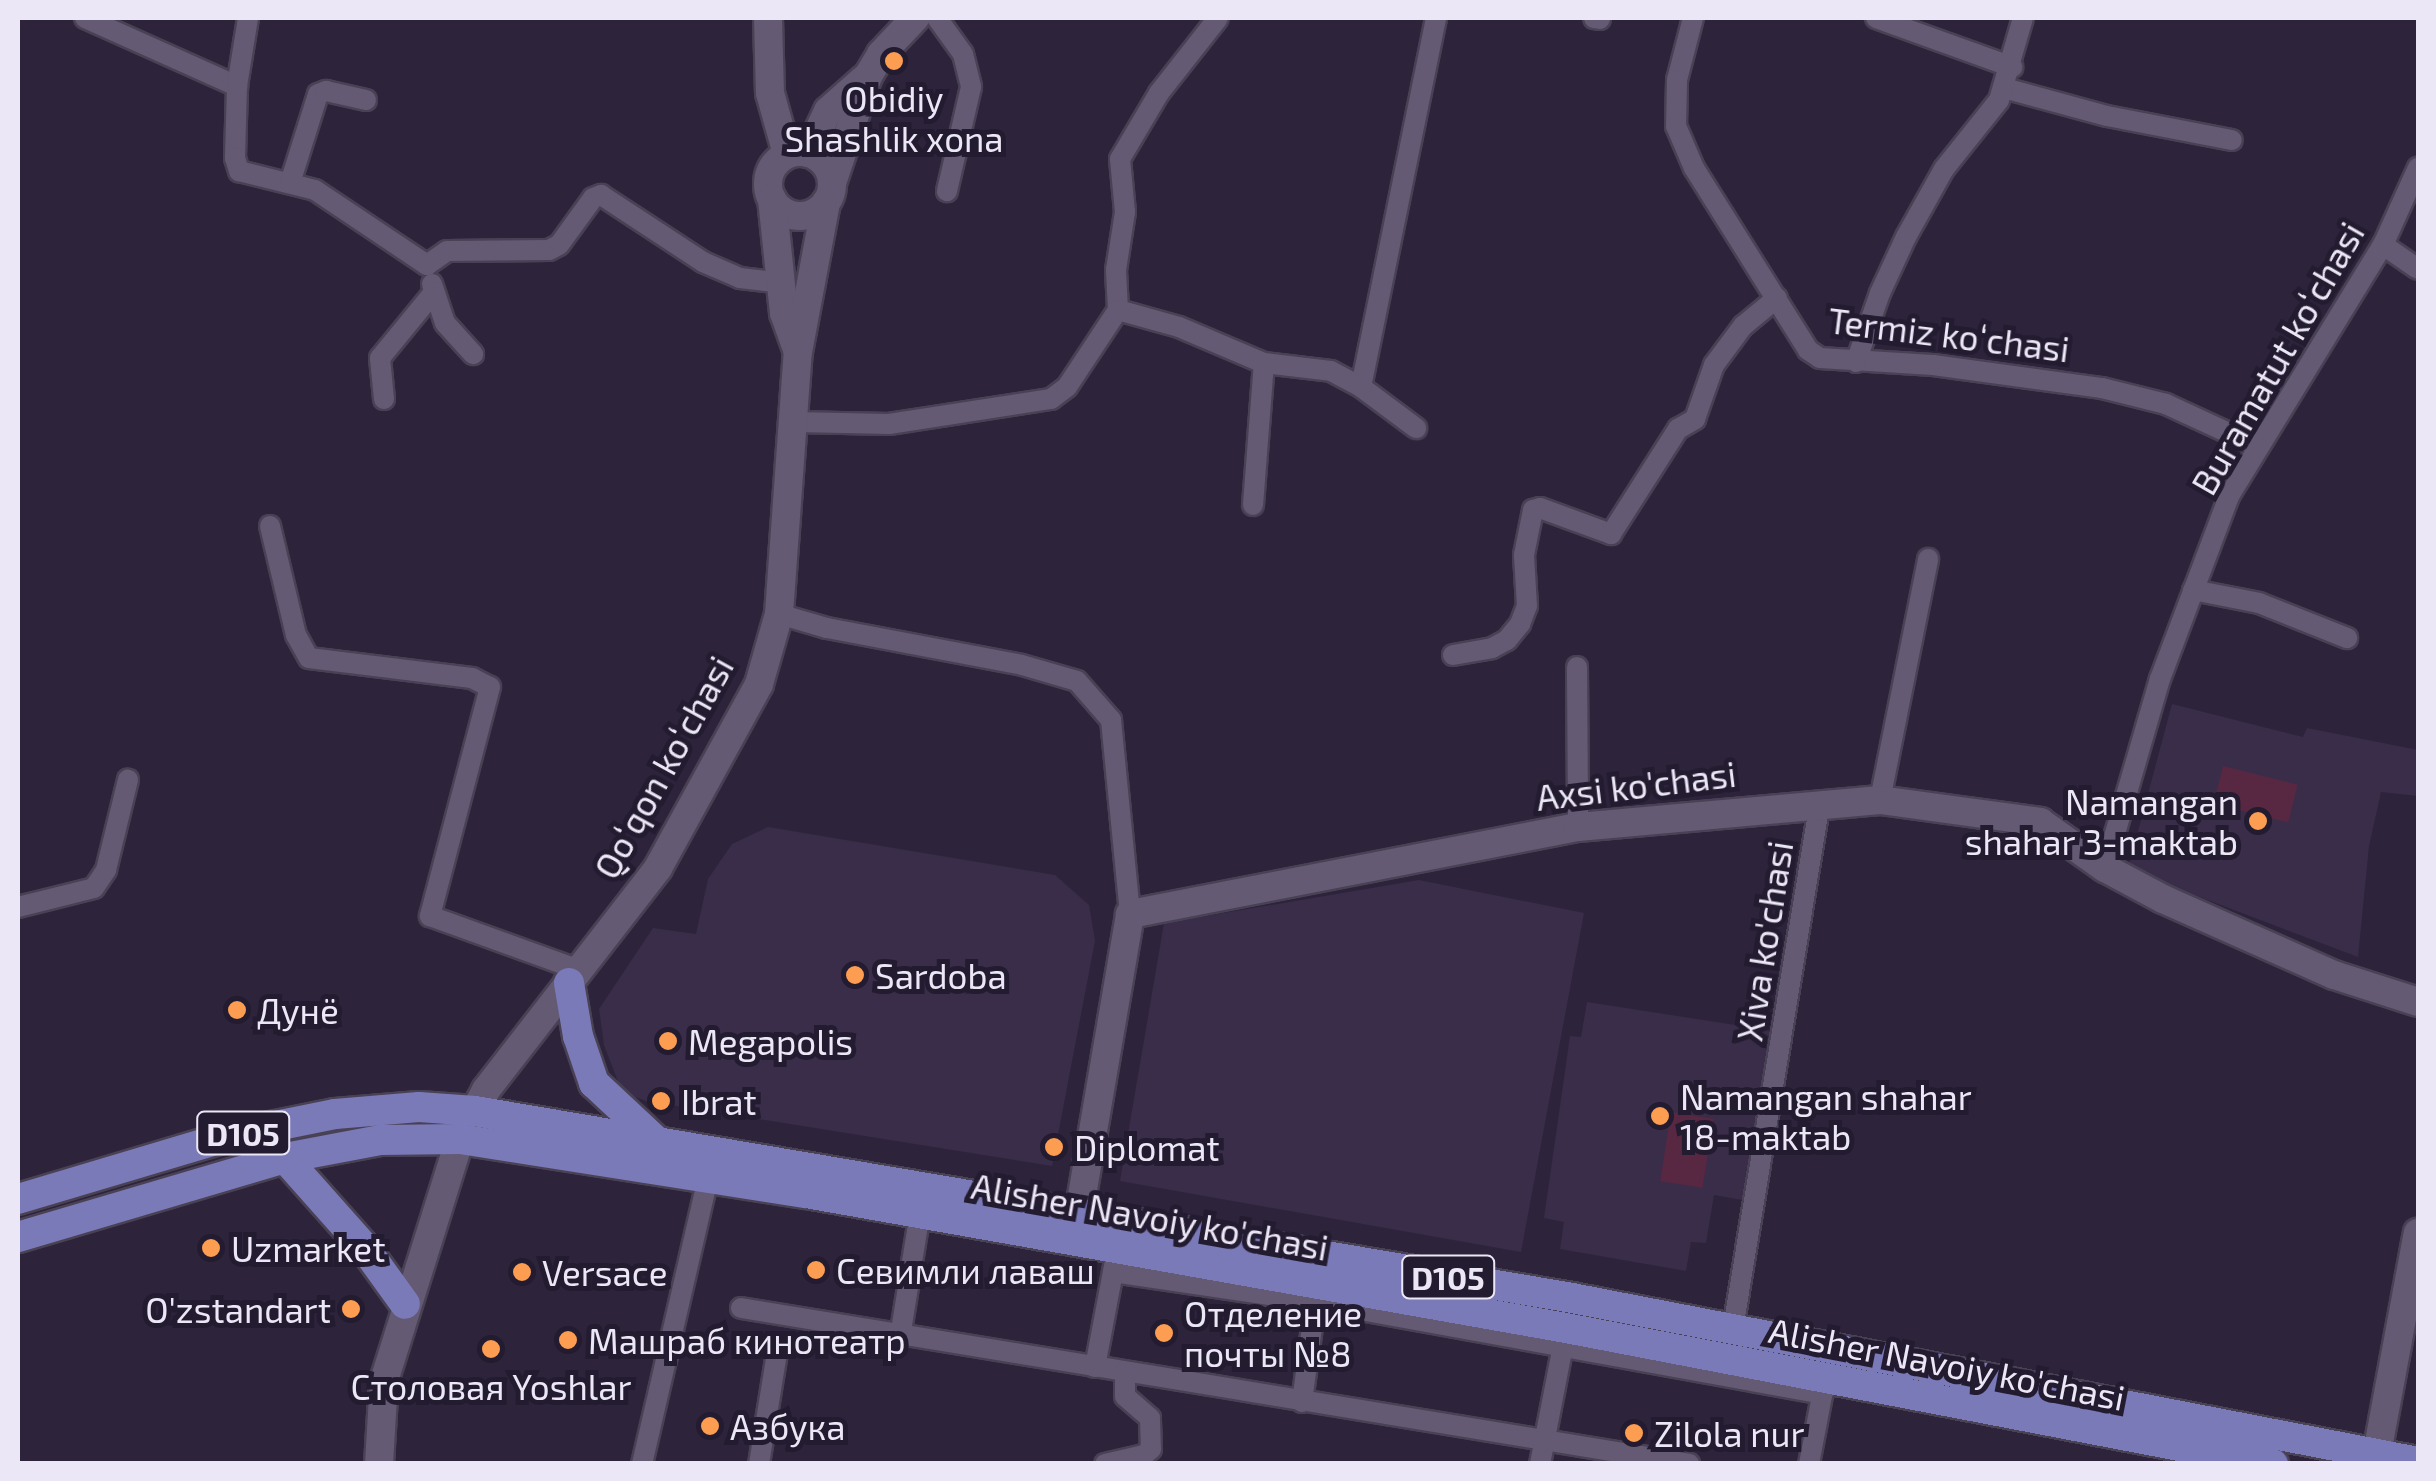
<!DOCTYPE html>
<html>
<head>
<meta charset="utf-8">
<style>
	body { margin:0 }
	#map { position:relative; width:2436px; height:1481px; overflow:hidden; background:#2d243b; font-family:"Exo 2",sans-serif }
	div>[style] { position:absolute }
	.built>* { inset:0; background:#392d4a }
	.green>* { inset:0; background:#582742; transform-origin:0 0 }
	.roads { filter:drop-shadow(2px 0 #494154) drop-shadow(-2px 0 #494154) drop-shadow(0 2px #494154) drop-shadow(0 -2px #494154) }
	.street>* { height:20px; margin:-10px; padding:0 10px; transform-origin:10px; border-radius:10px; background:#645a74 }
	.secondary>* { height:28px; margin:-14px; padding:0 14px; transform-origin:14px; border-radius:14px; background:#645a74 }
	.secondary>.ring { margin:-14px; padding:0; box-sizing:content-box; background:none; border:28px solid #645a74; border-radius:50% }
	.primary>* { height:30px; margin:-15px; padding:0 15px; transform-origin:15px; border-radius:15px; background:#7b7ab9 }
	.dots>* { width:28px; height:28px; translate:-50% -50%; box-sizing:border-box; border:5px solid #231b30; border-radius:50% }
	span { translate:-50% -50%; white-space:nowrap; text-align:center; line-height:1.15; -webkit-text-stroke:10px #231b30; paint-order:stroke }
	.shield-label span { padding:2px 8px; background:#231b30; border:2px solid; border-radius:8px; -webkit-text-stroke-width:0 }
	.shield-label { font-size:32px; color:#ece7f6; font-weight:700 }
	.poi-label { font-size:35px; color:#ece7f6 }
	.right { translate:-100% -50%; text-align:right }
	.left { translate:0 -50%; text-align:left }
	.street-label { font-size:35px; color:#ece7f6 }
	.frame { position:absolute; inset:0; border:20px solid #ece7f6; pointer-events:none }
</style>
</head>
<body>
<div id="map">
	<div class="built">
		<div style="clip-path:polygon(2172px 704px,2303px 737px,2307px 728px,2418px 750px,2418px 796px,2381px 792px,2369px 846px,2358px 957px,2147px 877px,2129px 865px)"></div>
		<div style="clip-path:polygon(768px 827px,1055px 875px,1089px 905px,1095px 941px,1052px 1166px,646px 1101px,622px 1092px,604px 1045px,599px 1009px,653px 928px,696px 934px,708px 879px,732px 844px)"></div>
		<div style="clip-path:polygon(1419px 880px,1584px 913px,1521px 1252px,1120px 1181px,1164px 923px)"></div>
		<div style="clip-path:polygon(1587px 1002px,1774px 1031px,1748px 1201px,1714px 1195px,1706px 1243px,1691px 1242px,1686px 1271px,1560px 1249px,1564px 1222px,1544px 1218px,1570px 1036px,1581px 1037px)"></div>
	</div>
	<div class="green">
		<div style="left:2223px;top:766px;width:77px;height:39px;rotate:14deg"></div>
		<div style="left:1671px;top:1112px;width:43px;height:70px;rotate:9deg"></div>
	</div>
	<div class="roads">
		<div class="street">
			<div style="left:85px;top:18px;width:167px;rotate:24.1deg"></div>
			<div style="left:237px;top:86px;width:72px;rotate:91.6deg"></div>
			<div style="left:235px;top:158px;width:14px;rotate:73deg"></div>
			<div style="left:239px;top:171px;width:78px;rotate:14deg"></div>
			<div style="left:315px;top:190px;width:135px;rotate:33.8deg"></div>
			<div style="left:427px;top:265px;width:24px;rotate:-35deg"></div>
			<div style="left:447px;top:251px;width:102px;rotate:-0.6deg"></div>
			<div style="left:549px;top:250px;width:11px;rotate:-27deg"></div>
			<div style="left:559px;top:245px;width:58px;rotate:-54.1deg"></div>
			<div style="left:593px;top:198px;width:9px;rotate:-21deg"></div>
			<div style="left:601px;top:195px;width:122px;rotate:33.3deg"></div>
			<div style="left:703px;top:262px;width:40px;rotate:23.4deg"></div>
			<div style="left:740px;top:278px;width:43px;rotate:6.6deg"></div>
			<div style="left:937px;top:18px;width:44px;rotate:54.2deg"></div>
			<div style="left:963px;top:54px;width:34px;rotate:76deg"></div>
			<div style="left:971px;top:87px;width:107px;rotate:103deg"></div>
			<div style="left:1594px;top:18px;width:6px;rotate:9deg"></div>
			<div style="left:1693px;top:18px;width:64px;rotate:104.5deg"></div>
			<div style="left:1677px;top:80px;width:46px;rotate:91.2deg"></div>
			<div style="left:1676px;top:126px;width:46px;rotate:66.8deg"></div>
			<div style="left:1694px;top:168px;width:215px;rotate:57.9deg"></div>
			<div style="left:1808px;top:350px;width:14px;rotate:34deg"></div>
			<div style="left:1820px;top:358px;width:113px;rotate:3.5deg"></div>
			<div style="left:1933px;top:365px;width:171px;rotate:7.8deg"></div>
			<div style="left:2102px;top:388px;width:66px;rotate:14deg"></div>
			<div style="left:2166px;top:404px;width:102px;rotate:24.8deg"></div>
			<div style="left:1876px;top:18px;width:145px;rotate:19.8deg"></div>
			<div style="left:237px;top:86px;width:69px;rotate:-80.8deg"></div>
			<div style="left:2004px;top:88px;width:107px;rotate:15.2deg"></div>
			<div style="left:2107px;top:116px;width:127px;rotate:10.9deg"></div>
			<div style="left:290px;top:183px;width:93px;rotate:-72.5deg"></div>
			<div style="left:318px;top:94px;width:9px;rotate:-21deg"></div>
			<div style="left:326px;top:91px;width:41px;rotate:12.7deg"></div>
			<div style="left:2383px;top:245px;width:42px;rotate:34.4deg"></div>
			<div style="left:432px;top:284px;width:41px;rotate:71.6deg"></div>
			<div style="left:445px;top:323px;width:42px;rotate:47.9deg"></div>
			<div style="left:1118px;top:310px;width:40px;rotate:-92.9deg"></div>
			<div style="left:1116px;top:270px;width:59px;rotate:-81.2deg"></div>
			<div style="left:1125px;top:212px;width:53px;rotate:-95.4deg"></div>
			<div style="left:1120px;top:159px;width:77px;rotate:-59.4deg"></div>
			<div style="left:1159px;top:93px;width:95px;rotate:-51.8deg"></div>
			<div style="left:1856px;top:362px;width:73px;rotate:-70.8deg"></div>
			<div style="left:1880px;top:293px;width:62px;rotate:-65.1deg"></div>
			<div style="left:1906px;top:237px;width:78px;rotate:-60.8deg"></div>
			<div style="left:1944px;top:169px;width:88px;rotate:-51.4deg"></div>
			<div style="left:1999px;top:100px;width:85px;rotate:-73.7deg"></div>
			<div style="left:1361px;top:387px;width:377px;rotate:-78.5deg"></div>
			<div style="left:384px;top:399px;width:41px;rotate:-95.6deg"></div>
			<div style="left:380px;top:358px;width:85px;rotate:-50.7deg"></div>
			<div style="left:795px;top:422px;width:94px;rotate:1.2deg"></div>
			<div style="left:889px;top:424px;width:164px;rotate:-8.8deg"></div>
			<div style="left:1051px;top:399px;width:20px;rotate:-37deg"></div>
			<div style="left:1067px;top:387px;width:92px;rotate:-56.5deg"></div>
			<div style="left:1118px;top:310px;width:63px;rotate:15.6deg"></div>
			<div style="left:1179px;top:327px;width:92px;rotate:23deg"></div>
			<div style="left:1264px;top:363px;width:67px;rotate:6.8deg"></div>
			<div style="left:1331px;top:371px;width:34px;rotate:28deg"></div>
			<div style="left:1361px;top:387px;width:69px;rotate:36.7deg"></div>
			<div style="left:1253px;top:505px;width:142px;rotate:-85.6deg"></div>
			<div style="left:270px;top:526px;width:112px;rotate:76.6deg"></div>
			<div style="left:296px;top:635px;width:26px;rotate:61deg"></div>
			<div style="left:309px;top:658px;width:164px;rotate:7deg"></div>
			<div style="left:472px;top:678px;width:20px;rotate:27deg"></div>
			<div style="left:490px;top:687px;width:237px;rotate:104.7deg"></div>
			<div style="left:430px;top:916px;width:158px;rotate:19.9deg"></div>
			<div style="left:2193px;top:590px;width:67px;rotate:11.1deg"></div>
			<div style="left:2259px;top:603px;width:95px;rotate:21.7deg"></div>
			<div style="left:779px;top:614px;width:50px;rotate:16.3deg"></div>
			<div style="left:827px;top:628px;width:198px;rotate:10.7deg"></div>
			<div style="left:1022px;top:665px;width:57px;rotate:16.2deg"></div>
			<div style="left:1077px;top:681px;width:52px;rotate:48.9deg"></div>
			<div style="left:1111px;top:720px;width:195px;rotate:84.4deg"></div>
			<div style="left:1453px;top:655px;width:40px;rotate:-10deg"></div>
			<div style="left:1492px;top:648px;width:17px;rotate:-28deg"></div>
			<div style="left:1507px;top:640px;width:21px;rotate:-51deg"></div>
			<div style="left:1520px;top:624px;width:19px;rotate:-69deg"></div>
			<div style="left:1527px;top:606px;width:51px;rotate:-93.4deg"></div>
			<div style="left:1524px;top:555px;width:46px;rotate:-78.7deg"></div>
			<div style="left:1533px;top:510px;width:7px;rotate:-16deg"></div>
			<div style="left:1540px;top:508px;width:76px;rotate:20.1deg"></div>
			<div style="left:1611px;top:534px;width:125px;rotate:-57.5deg"></div>
			<div style="left:1678px;top:429px;width:20px;rotate:-30deg"></div>
			<div style="left:1695px;top:419px;width:57px;rotate:-70.6deg"></div>
			<div style="left:1714px;top:365px;width:49px;rotate:-53.4deg"></div>
			<div style="left:1743px;top:326px;width:44px;rotate:-39.5deg"></div>
			<div style="left:1577px;top:667px;width:160px;rotate:89.6deg"></div>
			<div style="left:1880px;top:800px;width:246px;rotate:-78.7deg"></div>
			<div style="left:2105px;top:868px;width:197px;rotate:-73.8deg"></div>
			<div style="left:2160px;top:679px;width:196px;rotate:-69.3deg"></div>
			<div style="left:2229px;top:496px;width:294px;rotate:-58.5deg"></div>
			<div style="left:2383px;top:245px;width:85px;rotate:-65.6deg"></div>
			<div style="left:18px;top:907px;width:78px;rotate:-14deg"></div>
			<div style="left:94px;top:888px;width:22px;rotate:-56deg"></div>
			<div style="left:106px;top:870px;width:93px;rotate:-76.3deg"></div>
			<div style="left:1113px;top:1272px;width:205px;rotate:8.4deg"></div>
			<div style="left:1316px;top:1302px;width:515px;rotate:10.28deg"></div>
			<div style="left:741px;top:1308px;width:961px;rotate:9.34deg"></div>
			<div style="left:1733px;top:1328px;width:533px;rotate:-80.61deg"></div>
			<div style="left:901px;top:1331px;width:120px;rotate:-80.9deg"></div>
			<div style="left:1095px;top:1367px;width:108px;rotate:-79.3deg"></div>
			<div style="left:1302px;top:1402px;width:113px;rotate:-82.4deg"></div>
			<div style="left:642px;top:1464px;width:294px;rotate:-77deg"></div>
			<div style="left:759px;top:1464px;width:112px;rotate:-80.8deg"></div>
			<div style="left:1105px;top:1464px;width:40px;rotate:-13deg"></div>
			<div style="left:1144px;top:1455px;width:9px;rotate:-41deg"></div>
			<div style="left:1151px;top:1449px;width:31px;rotate:-92deg"></div>
			<div style="left:1150px;top:1418px;width:33px;rotate:-139deg"></div>
			<div style="left:1125px;top:1396px;width:24px;rotate:-90deg"></div>
			<div style="left:1540px;top:1464px;width:131px;rotate:-79deg"></div>
			<div style="left:1809px;top:1464px;width:80px;rotate:-79.2deg"></div>
		</div>
		<div class="secondary">
			<div style="left:768px;top:18px;width:75px;rotate:88.5deg"></div>
			<div style="left:770px;top:93px;width:63px;rotate:74.4deg"></div>
			<div class="ring" style="left:768px;top:152px;width:36px;height:36px"></div>
			<div style="left:808px;top:153px;width:47px;rotate:-64.5deg"></div>
			<div style="left:828px;top:111px;width:47px;rotate:-41.5deg"></div>
			<div style="left:832px;top:183px;width:113px;rotate:-71.4deg"></div>
			<div style="left:868px;top:76px;width:26px;rotate:-59deg"></div>
			<div style="left:881px;top:54px;width:50px;rotate:-46.6deg"></div>
			<div style="left:772px;top:199px;width:115px;rotate:84deg"></div>
			<div style="left:784px;top:313px;width:41px;rotate:70.3deg"></div>
			<div style="left:1079px;top:1213px;width:303px;rotate:-80.3deg"></div>
			<div style="left:1130px;top:914px;width:456px;rotate:-11deg"></div>
			<div style="left:1578px;top:827px;width:303px;rotate:-5.1deg"></div>
			<div style="left:1880px;top:800px;width:162px;rotate:7.8deg"></div>
			<div style="left:2040px;top:822px;width:80px;rotate:35.3deg"></div>
			<div style="left:2105px;top:868px;width:66px;rotate:28.1deg"></div>
			<div style="left:2163px;top:899px;width:187px;rotate:24deg"></div>
			<div style="left:2334px;top:975px;width:88px;rotate:17.8deg"></div>
			<div style="left:379px;top:1464px;width:83px;rotate:-86.6deg"></div>
			<div style="left:384px;top:1381px;width:254px;rotate:-72.6deg"></div>
			<div style="left:460px;top:1139px;width:55px;rotate:-62deg"></div>
			<div style="left:486px;top:1090px;width:281px;rotate:-52.2deg"></div>
			<div style="left:658px;top:868px;width:210px;rotate:-61.2deg"></div>
			<div style="left:759px;top:684px;width:73px;rotate:-74.1deg"></div>
			<div style="left:779px;top:614px;width:263px;rotate:-85.9deg"></div>
			<div style="left:798px;top:352px;width:152px;rotate:-79.4deg"></div>
			<div style="left:2375px;top:1464px;width:235px;rotate:-79.5deg"></div>
		</div>
		<div class="primary">
			<div style="left:569px;top:983px;width:54px;rotate:80.4deg"></div>
			<div style="left:578px;top:1036px;width:50px;rotate:71.2deg"></div>
			<div style="left:594px;top:1083px;width:82px;rotate:43deg"></div>
			<div style="left:285px;top:1158px;width:119px;rotate:48.4deg"></div>
			<div style="left:364px;top:1247px;width:70px;rotate:54.3deg"></div>
			<div style="left:18px;top:1199px;width:227px;rotate:-16.6deg"></div>
			<div style="left:236px;top:1134px;width:101px;rotate:-11.4deg"></div>
			<div style="left:335px;top:1114px;width:84px;rotate:-4.8deg"></div>
			<div style="left:419px;top:1107px;width:56px;rotate:4.1deg"></div>
			<div style="left:475px;top:1111px;width:1113px;rotate:9.67deg"></div>
			<div style="left:1572px;top:1298px;width:862px;rotate:10.97deg"></div>
			<div style="left:18px;top:1237px;width:278px;rotate:-16.5deg"></div>
			<div style="left:285px;top:1158px;width:97px;rotate:-10.7deg"></div>
			<div style="left:380px;top:1140px;width:80px;rotate:-0.7deg"></div>
			<div style="left:460px;top:1139px;width:350px;rotate:8.9deg"></div>
			<div style="left:806px;top:1193px;width:772px;rotate:10.07deg"></div>
			<div style="left:1566px;top:1328px;width:720px;rotate:10.89deg"></div>
		</div>
	</div>
	<div class="dots">
		<div style="left:894px;top:61px;background:#fc9d52"></div>
		<div style="left:2258px;top:821px;background:#fc9d52"></div>
		<div style="left:855px;top:975px;background:#fc9d52"></div>
		<div style="left:237px;top:1010px;background:#fc9d52"></div>
		<div style="left:668px;top:1041px;background:#fc9d52"></div>
		<div style="left:661px;top:1101px;background:#fc9d52"></div>
		<div style="left:1660px;top:1116px;background:#fc9d52"></div>
		<div style="left:1054px;top:1147px;background:#fc9d52"></div>
		<div style="left:211px;top:1248px;background:#fc9d52"></div>
		<div style="left:816px;top:1270px;background:#fc9d52"></div>
		<div style="left:522px;top:1272px;background:#fc9d52"></div>
		<div style="left:351px;top:1309px;background:#fc9d52"></div>
		<div style="left:1164px;top:1333px;background:#fc9d52"></div>
		<div style="left:568px;top:1340px;background:#fc9d52"></div>
		<div style="left:491px;top:1349px;background:#fc9d52"></div>
		<div style="left:710px;top:1426px;background:#fc9d52"></div>
		<div style="left:1634px;top:1433px;background:#fc9d52"></div>
	</div>
	<div class="shield-label">
		<span style="left:243px;top:1133px">D105</span>
		<span style="left:1448px;top:1277px">D105</span>
	</div>
	<div class="poi-label">
		<span style="left:894px;top:118px">Obidiy<br>Shashlik xona</span>
		<span class="right" style="left:2238px;top:821px">Namangan<br>shahar 3-maktab</span>
		<span class="left" style="left:875px;top:975px">Sardoba</span>
		<span class="left" style="left:257px;top:1010px">Дунё</span>
		<span class="left" style="left:688px;top:1041px">Megapolis</span>
		<span class="left" style="left:1680px;top:1116px">Namangan shahar<br>18-maktab</span>
		<span class="left" style="left:681px;top:1101px">Ibrat</span>
		<span class="left" style="left:1074px;top:1147px">Diplomat</span>
		<span class="left" style="left:231px;top:1248px">Uzmarket</span>
		<span class="left" style="left:836px;top:1270px">Севимли лаваш</span>
		<span class="left" style="left:542px;top:1272px">Versace</span>
		<span class="right" style="left:331px;top:1309px">O'zstandart</span>
		<span class="left" style="left:1184px;top:1333px">Отделение<br>почты №8</span>
		<span class="left" style="left:588px;top:1340px">Машраб кинотеатр</span>
		<span style="left:491px;top:1386px">Столовая Yoshlar</span>
		<span class="left" style="left:730px;top:1426px">Азбука</span>
		<span class="left" style="left:1654px;top:1433px">Zilola nur</span>
	</div>
	<div class="street-label">
		<span style="left:1949px;top:334px;rotate:7deg">Termiz koʻchasi</span>
		<span style="left:2277px;top:358px;rotate:-60deg">Buramatut koʻchasi</span>
		<span style="left:663px;top:767px;rotate:-61deg">Qoʻqon koʻchasi</span>
		<span style="left:1636px;top:785px;rotate:-7deg">Axsi ko'chasi</span>
		<span style="left:1764px;top:941px;rotate:-81deg">Xiva ko'chasi</span>
		<span style="left:1150px;top:1216px;rotate:10deg">Alisher Navoiy ko'chasi</span>
		<span style="left:1947px;top:1363px;rotate:11deg">Alisher Navoiy ko'chasi</span>
	</div>
	<div class="frame"></div>
</div>
</body>
</html>
